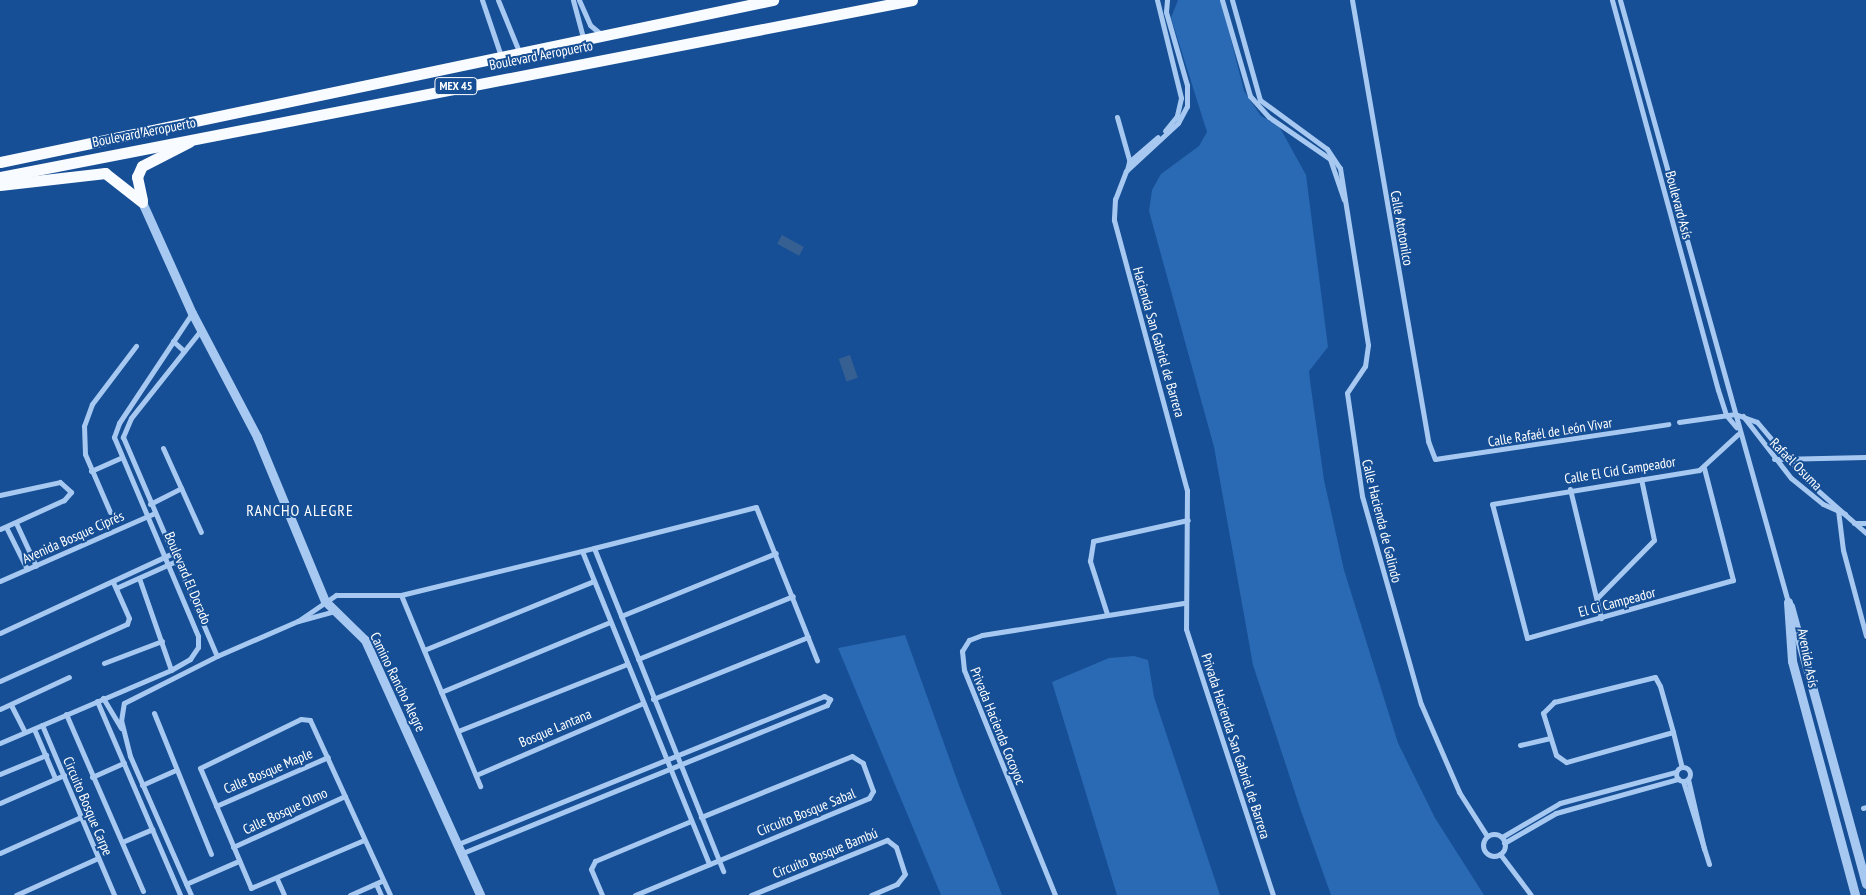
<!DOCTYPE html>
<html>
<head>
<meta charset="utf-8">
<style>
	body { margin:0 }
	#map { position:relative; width:1866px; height:895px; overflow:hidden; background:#164f95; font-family:"PT Sans Narrow",sans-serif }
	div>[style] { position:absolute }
	.green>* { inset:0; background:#2a69b3 }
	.water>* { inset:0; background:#365f92; transform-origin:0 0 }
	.pedestrian>* { height:4.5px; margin:-2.25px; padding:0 2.25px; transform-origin:2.25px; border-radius:2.25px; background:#a7c9f1 }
	.minor>* { height:5px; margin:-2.5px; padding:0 2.5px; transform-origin:2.5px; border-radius:2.5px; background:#a7c9f1 }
	.minor>.ring { margin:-2.5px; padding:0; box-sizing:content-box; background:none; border:5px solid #a7c9f1; border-radius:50% }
	.tertiary>* { height:9px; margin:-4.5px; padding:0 4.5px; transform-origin:4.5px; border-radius:4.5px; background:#a7c9f1 }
	.trunk>* { height:11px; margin:-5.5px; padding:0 5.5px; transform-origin:5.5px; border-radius:5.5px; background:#f8fbff }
	span { translate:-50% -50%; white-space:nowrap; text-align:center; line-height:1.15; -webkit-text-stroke:4px #164f95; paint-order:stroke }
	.shield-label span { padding:1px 4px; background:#164f95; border:1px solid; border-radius:4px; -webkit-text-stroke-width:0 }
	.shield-label { font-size:12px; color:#fff; font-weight:700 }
	.street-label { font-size:14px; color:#fff }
	.quarter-label { font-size:16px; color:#fff; letter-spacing:1px }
</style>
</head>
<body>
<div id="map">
	<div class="green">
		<div style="clip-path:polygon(1178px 0,1221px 0,1244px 91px,1261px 116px,1279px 126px,1306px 175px,1328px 347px,1309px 371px,1310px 381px,1324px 480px,1344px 570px,1398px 743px,1435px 818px,1484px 895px,1331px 895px,1301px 811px,1253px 665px,1214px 447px,1149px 211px,1152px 190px,1161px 174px,1199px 146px,1207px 132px,1171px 18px)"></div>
		<div style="clip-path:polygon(905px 635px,960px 788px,1002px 895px,941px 895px,838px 648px)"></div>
		<div style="clip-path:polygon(1134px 656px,1148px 660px,1154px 697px,1220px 895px,1117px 895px,1052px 682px,1109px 658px)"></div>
	</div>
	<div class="water">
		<div style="left:782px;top:235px;width:25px;height:10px;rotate:29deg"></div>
		<div style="left:850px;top:355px;width:24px;height:12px;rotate:71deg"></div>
	</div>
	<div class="pedestrian">
		<div style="left:186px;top:884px;width:58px;rotate:-23.5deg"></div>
	</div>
	<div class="minor">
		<div style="left:482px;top:0;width:59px;rotate:71.3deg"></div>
		<div style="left:498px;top:0;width:58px;rotate:67.8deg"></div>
		<div style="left:573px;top:0;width:42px;rotate:75deg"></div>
		<div style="left:579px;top:0;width:27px;rotate:66deg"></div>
		<div style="left:590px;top:25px;width:16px;rotate:40deg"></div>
		<div style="left:1157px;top:0;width:101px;rotate:76.2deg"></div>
		<div style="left:1181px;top:98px;width:18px;rotate:103deg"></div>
		<div style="left:1177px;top:116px;width:19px;rotate:129deg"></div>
		<div style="left:1167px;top:0;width:12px;rotate:95deg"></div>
		<div style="left:1166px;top:12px;width:76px;rotate:74deg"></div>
		<div style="left:1187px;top:85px;width:21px;rotate:90deg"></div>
		<div style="left:1187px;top:106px;width:19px;rotate:118deg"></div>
		<div style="left:1178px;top:123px;width:71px;rotate:137.3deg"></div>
		<div style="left:1126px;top:171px;width:30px;rotate:111deg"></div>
		<div style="left:1115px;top:199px;width:21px;rotate:93deg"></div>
		<div style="left:1114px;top:220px;width:280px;rotate:74.9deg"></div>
		<div style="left:1187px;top:490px;width:139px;rotate:90.4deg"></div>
		<div style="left:1186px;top:629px;width:280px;rotate:71.9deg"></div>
		<div style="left:1222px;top:0;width:100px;rotate:73.7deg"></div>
		<div style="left:1250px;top:96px;width:28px;rotate:48deg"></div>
		<div style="left:1269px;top:117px;width:74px;rotate:34.5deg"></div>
		<div style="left:1330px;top:159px;width:43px;rotate:71.1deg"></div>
		<div style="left:1232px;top:0;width:104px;rotate:74.4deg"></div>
		<div style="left:1260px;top:100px;width:83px;rotate:36.2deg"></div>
		<div style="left:1327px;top:149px;width:23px;rotate:56deg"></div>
		<div style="left:1340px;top:168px;width:179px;rotate:81deg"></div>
		<div style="left:1368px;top:345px;width:21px;rotate:98deg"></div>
		<div style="left:1365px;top:366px;width:32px;rotate:124deg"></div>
		<div style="left:1347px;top:393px;width:104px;rotate:81.7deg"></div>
		<div style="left:1362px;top:496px;width:216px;rotate:74.2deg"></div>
		<div style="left:1421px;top:704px;width:96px;rotate:66.6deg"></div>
		<div style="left:1459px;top:792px;width:52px;rotate:57.5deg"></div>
		<div style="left:1352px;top:0;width:448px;rotate:80.2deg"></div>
		<div style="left:1428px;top:441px;width:19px;rotate:69deg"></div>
		<div style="left:1435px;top:459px;width:236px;rotate:-8.5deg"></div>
		<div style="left:1612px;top:0;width:404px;rotate:74.8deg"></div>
		<div style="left:1718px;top:390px;width:26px;rotate:72deg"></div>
		<div style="left:1726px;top:415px;width:16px;rotate:50deg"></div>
		<div style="left:1620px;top:0;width:625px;rotate:74.41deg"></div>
		<div style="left:1117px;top:117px;width:48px;rotate:74.2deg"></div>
		<div style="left:1127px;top:170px;width:8px;rotate:-76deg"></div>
		<div style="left:1129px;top:162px;width:38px;rotate:-41deg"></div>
		<div style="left:201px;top:330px;width:112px;rotate:128.5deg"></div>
		<div style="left:131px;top:418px;width:21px;rotate:113deg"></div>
		<div style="left:123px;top:437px;width:238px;rotate:66.8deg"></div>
		<div style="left:173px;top:341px;width:15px;rotate:42deg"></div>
		<div style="left:1743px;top:416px;width:78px;rotate:52.3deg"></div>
		<div style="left:1791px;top:478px;width:41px;rotate:39.1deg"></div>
		<div style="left:1823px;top:504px;width:24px;rotate:24deg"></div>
		<div style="left:1679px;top:422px;width:57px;rotate:-8.1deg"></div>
		<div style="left:1735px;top:414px;width:23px;rotate:20deg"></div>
		<div style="left:1757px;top:422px;width:77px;rotate:49.7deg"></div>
		<div style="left:1807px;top:481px;width:79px;rotate:41.4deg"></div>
		<div style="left:163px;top:448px;width:92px;rotate:65.7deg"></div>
		<div style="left:1774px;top:459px;width:92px;rotate:-1.2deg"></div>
		<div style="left:1704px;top:468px;width:116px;rotate:75.5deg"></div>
		<div style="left:1733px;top:580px;width:214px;rotate:164.3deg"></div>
		<div style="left:1527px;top:638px;width:138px;rotate:-104.6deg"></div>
		<div style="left:1492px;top:504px;width:210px;rotate:-9.3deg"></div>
		<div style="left:1699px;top:470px;width:53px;rotate:-42.7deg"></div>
		<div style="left:91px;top:471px;width:32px;rotate:-24deg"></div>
		<div style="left:1570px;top:489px;width:133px;rotate:76.5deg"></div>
		<div style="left:0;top:495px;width:61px;rotate:-12.2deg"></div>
		<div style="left:60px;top:482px;width:15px;rotate:42deg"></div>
		<div style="left:71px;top:492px;width:11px;rotate:131deg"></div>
		<div style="left:64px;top:500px;width:70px;rotate:155.6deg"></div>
		<div style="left:150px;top:504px;width:35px;rotate:-27deg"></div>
		<div style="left:1838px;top:510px;width:40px;rotate:82.9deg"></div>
		<div style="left:1843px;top:550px;width:89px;rotate:75deg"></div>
		<div style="left:110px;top:512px;width:63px;rotate:-113.3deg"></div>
		<div style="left:85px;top:454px;width:28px;rotate:-92deg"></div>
		<div style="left:84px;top:426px;width:23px;rotate:-70deg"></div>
		<div style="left:92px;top:404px;width:73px;rotate:-52.8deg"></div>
		<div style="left:16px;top:523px;width:47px;rotate:65.1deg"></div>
		<div style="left:1854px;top:523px;width:12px"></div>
		<div style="left:6px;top:527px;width:47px;rotate:63.4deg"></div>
		<div style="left:594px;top:548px;width:167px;rotate:-14.2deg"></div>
		<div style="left:756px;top:507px;width:165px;rotate:68.3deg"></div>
		<div style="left:582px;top:551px;width:338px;rotate:67.9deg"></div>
		<div style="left:139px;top:578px;width:97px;rotate:70.8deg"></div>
		<div style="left:0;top:581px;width:169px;rotate:-23.7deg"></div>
		<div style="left:116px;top:588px;width:66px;rotate:-24.2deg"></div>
		<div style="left:401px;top:595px;width:207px;rotate:67.5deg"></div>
		<div style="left:1597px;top:598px;width:81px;rotate:-45.5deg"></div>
		<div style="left:1654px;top:540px;width:62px;rotate:-102deg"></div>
		<div style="left:1107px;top:614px;width:56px;rotate:-107.8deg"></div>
		<div style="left:1090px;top:561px;width:20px;rotate:-81deg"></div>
		<div style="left:1093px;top:541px;width:97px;rotate:-12.5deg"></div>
		<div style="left:621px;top:616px;width:167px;rotate:-22.1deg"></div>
		<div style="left:298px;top:621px;width:46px;rotate:-34.4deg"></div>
		<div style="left:336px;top:595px;width:65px"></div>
		<div style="left:401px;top:595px;width:199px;rotate:-13.7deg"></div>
		<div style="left:594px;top:548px;width:348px;rotate:68.2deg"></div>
		<div style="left:0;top:633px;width:191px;rotate:-24.8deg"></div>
		<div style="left:424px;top:650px;width:183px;rotate:-22.1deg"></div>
		<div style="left:638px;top:659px;width:167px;rotate:-22.1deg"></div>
		<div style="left:104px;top:663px;width:62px;rotate:-20.8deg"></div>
		<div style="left:0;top:681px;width:139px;rotate:-24.2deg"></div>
		<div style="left:127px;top:624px;width:6px;rotate:-72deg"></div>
		<div style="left:129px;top:618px;width:39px;rotate:-114deg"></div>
		<div style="left:441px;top:692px;width:183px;rotate:-22.5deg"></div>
		<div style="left:103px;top:698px;width:35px;rotate:59deg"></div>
		<div style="left:653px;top:699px;width:167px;rotate:-21.8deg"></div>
		<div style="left:97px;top:701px;width:211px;rotate:66.8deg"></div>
		<div style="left:11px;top:705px;width:30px;rotate:63deg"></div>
		<div style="left:0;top:709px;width:76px;rotate:-24.9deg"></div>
		<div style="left:154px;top:713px;width:152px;rotate:68deg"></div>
		<div style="left:66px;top:714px;width:193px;rotate:66.5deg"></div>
		<div style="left:42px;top:725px;width:185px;rotate:67deg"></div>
		<div style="left:34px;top:729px;width:53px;rotate:66.8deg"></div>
		<div style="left:458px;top:731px;width:182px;rotate:-21.6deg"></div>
		<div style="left:1673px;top:732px;width:111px;rotate:164.3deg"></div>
		<div style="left:1566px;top:762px;width:12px;rotate:-145deg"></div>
		<div style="left:1556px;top:755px;width:44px;rotate:-107.2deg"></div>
		<div style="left:1543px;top:713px;width:16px;rotate:-45deg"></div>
		<div style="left:1554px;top:702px;width:104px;rotate:-13.9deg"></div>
		<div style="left:1655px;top:677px;width:10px;rotate:61deg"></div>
		<div style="left:1660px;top:686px;width:48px;rotate:74.2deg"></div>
		<div style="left:1673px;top:732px;width:36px;rotate:76deg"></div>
		<div style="left:0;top:743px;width:186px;rotate:-23.1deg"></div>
		<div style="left:171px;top:670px;width:22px;rotate:-30deg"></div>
		<div style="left:190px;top:659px;width:14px;rotate:-56deg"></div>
		<div style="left:198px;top:647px;width:11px;rotate:-90deg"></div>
		<div style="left:198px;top:636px;width:216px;rotate:-112.9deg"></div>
		<div style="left:114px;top:437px;width:15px;rotate:-70deg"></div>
		<div style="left:119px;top:423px;width:132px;rotate:-56.4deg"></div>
		<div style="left:1520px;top:745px;width:31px;rotate:-13deg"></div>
		<div class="ring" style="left:1676px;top:767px;width:9px;height:9px"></div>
		<div style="left:0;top:774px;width:50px;rotate:-22.4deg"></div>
		<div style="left:476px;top:775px;width:182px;rotate:-23.3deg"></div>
		<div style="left:92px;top:777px;width:35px;rotate:-24deg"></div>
		<div style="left:1688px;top:779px;width:72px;rotate:77.1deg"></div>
		<div style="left:1683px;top:781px;width:87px;rotate:72.6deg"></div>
		<div style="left:142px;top:785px;width:35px;rotate:-24deg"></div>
		<div style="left:0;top:803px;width:70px;rotate:-23.6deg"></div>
		<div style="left:216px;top:806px;width:122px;rotate:-23.6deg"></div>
		<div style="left:1863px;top:808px;width:3px;rotate:-18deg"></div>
		<div class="ring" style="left:1483px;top:834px;width:17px;height:17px"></div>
		<div style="left:1502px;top:837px;width:67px;rotate:-30.4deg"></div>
		<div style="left:1560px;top:803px;width:120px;rotate:-15deg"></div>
		<div style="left:364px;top:840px;width:123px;rotate:157deg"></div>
		<div style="left:251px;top:888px;width:130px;rotate:-113deg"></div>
		<div style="left:200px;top:768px;width:112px;rotate:-25.9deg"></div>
		<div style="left:301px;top:719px;width:9px;rotate:6deg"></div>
		<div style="left:310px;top:720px;width:192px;rotate:65.4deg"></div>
		<div style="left:122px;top:842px;width:33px;rotate:-23deg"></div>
		<div style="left:1504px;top:843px;width:60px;rotate:-30deg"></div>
		<div style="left:1556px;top:813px;width:127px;rotate:-15.6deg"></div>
		<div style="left:458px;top:844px;width:395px;rotate:-22deg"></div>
		<div style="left:824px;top:696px;width:7px;rotate:27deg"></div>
		<div style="left:830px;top:699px;width:7px;rotate:117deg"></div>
		<div style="left:827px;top:705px;width:394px;rotate:157.9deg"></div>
		<div style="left:233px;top:847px;width:123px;rotate:-24.5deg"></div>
		<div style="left:0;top:853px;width:89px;rotate:-24deg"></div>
		<div style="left:1500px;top:854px;width:51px;rotate:52.9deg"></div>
		<div style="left:277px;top:879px;width:17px;rotate:66deg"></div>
		<div style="left:376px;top:884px;width:12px;rotate:66deg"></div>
		<div style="left:16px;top:895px;width:90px;rotate:-24.3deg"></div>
		<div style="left:191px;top:895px;width:152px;rotate:-113.7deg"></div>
		<div style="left:130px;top:756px;width:36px;rotate:-104deg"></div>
		<div style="left:121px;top:721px;width:18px;rotate:-81deg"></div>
		<div style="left:124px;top:703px;width:104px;rotate:-26.8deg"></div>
		<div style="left:217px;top:656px;width:88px;rotate:-23.4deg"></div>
		<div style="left:298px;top:621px;width:35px;rotate:-15deg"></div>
		<div style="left:350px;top:895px;width:36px;rotate:-24deg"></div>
		<div style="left:602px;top:895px;width:28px;rotate:-113deg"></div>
		<div style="left:591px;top:869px;width:9px;rotate:-63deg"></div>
		<div style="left:595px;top:861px;width:104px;rotate:-22.6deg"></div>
		<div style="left:635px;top:895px;width:253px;rotate:-22.5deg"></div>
		<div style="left:869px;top:798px;width:8px;rotate:-60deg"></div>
		<div style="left:873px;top:791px;width:30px;rotate:-110deg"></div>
		<div style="left:863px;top:763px;width:13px;rotate:-148deg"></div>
		<div style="left:852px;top:756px;width:163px;rotate:158deg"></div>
		<div style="left:751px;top:895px;width:147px;rotate:-22deg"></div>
		<div style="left:887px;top:840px;width:11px;rotate:38deg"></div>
		<div style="left:896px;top:847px;width:28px;rotate:72deg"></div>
		<div style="left:905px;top:874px;width:13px;rotate:129deg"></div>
		<div style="left:897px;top:884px;width:28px;rotate:157deg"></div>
		<div style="left:1055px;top:895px;width:243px;rotate:-112deg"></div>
		<div style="left:964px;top:670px;width:19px;rotate:-96deg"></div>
		<div style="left:962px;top:651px;width:13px;rotate:-58deg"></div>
		<div style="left:969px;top:640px;width:14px;rotate:-21deg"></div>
		<div style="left:982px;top:635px;width:204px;rotate:-9deg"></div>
	</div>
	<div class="tertiary">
		<div style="left:142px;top:202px;width:122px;rotate:65.8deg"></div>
		<div style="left:192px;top:313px;width:140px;rotate:62.3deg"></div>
		<div style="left:257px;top:437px;width:178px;rotate:67.5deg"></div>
		<div style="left:325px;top:601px;width:56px;rotate:44.3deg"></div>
		<div style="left:365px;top:640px;width:280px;rotate:65.7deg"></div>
		<div style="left:1788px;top:602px;width:59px;rotate:86.1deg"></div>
		<div style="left:1792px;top:661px;width:242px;rotate:74.9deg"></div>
		<div style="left:1790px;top:606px;width:288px;rotate:74.7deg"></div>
	</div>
	<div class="trunk">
		<div style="left:0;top:162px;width:790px;rotate:-11.84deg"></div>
		<div style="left:0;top:177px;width:929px;rotate:-10.98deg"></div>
		<div style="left:0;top:185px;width:106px;rotate:-6.5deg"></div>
		<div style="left:105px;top:173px;width:47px;rotate:38.1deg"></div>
		<div style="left:142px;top:200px;width:24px;rotate:-102deg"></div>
		<div style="left:137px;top:177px;width:12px;rotate:-66deg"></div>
		<div style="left:142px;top:166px;width:53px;rotate:-27.1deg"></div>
	</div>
	<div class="shield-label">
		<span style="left:456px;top:86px">MEX 45</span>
	</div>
	<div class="street-label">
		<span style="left:541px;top:55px;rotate:-11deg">Boulevard Aeropuerto</span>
		<span style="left:144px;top:132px;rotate:-11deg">Boulevard Aeropuerto</span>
		<span style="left:1679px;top:205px;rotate:75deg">Boulevard Asís</span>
		<span style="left:1402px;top:228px;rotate:80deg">Calle Atotonilco</span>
		<span style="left:1159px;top:342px;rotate:74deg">Hacienda San Gabriel de Barrera</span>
		<span style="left:1550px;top:432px;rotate:-9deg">Calle Rafaél de León Vivar</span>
		<span style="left:1796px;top:464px;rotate:45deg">Rafaél Osuma</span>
		<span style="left:1620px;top:470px;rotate:-9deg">Calle El Cid Campeador</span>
		<span style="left:1382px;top:521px;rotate:76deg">Calle Hacienda de Galindo</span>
		<span style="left:73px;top:537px;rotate:-24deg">Avenida Bosque Ciprés</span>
		<span style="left:188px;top:578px;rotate:67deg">Boulevard El Dorado</span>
		<span style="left:1617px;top:602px;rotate:-15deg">El Ci Campeador</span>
		<span style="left:1808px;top:658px;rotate:79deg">Avenida Asís</span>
		<span style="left:398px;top:682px;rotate:64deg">Camino Rancho Alegre</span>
		<span style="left:998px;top:726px;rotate:68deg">Privada Hacienda Cocoyoc</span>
		<span style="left:555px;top:728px;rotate:-23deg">Bosque Lantana</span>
		<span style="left:1236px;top:746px;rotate:72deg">Privada Hacienda San Gabriel de Barrera</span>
		<span style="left:268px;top:771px;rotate:-23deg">Calle Bosque Maple</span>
		<span style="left:88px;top:806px;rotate:67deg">Circuito Bosque Carpe</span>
		<span style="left:285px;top:811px;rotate:-25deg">Calle Bosque Olmo</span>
		<span style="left:806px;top:812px;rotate:-22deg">Circuito Bosque Sabal</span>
		<span style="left:825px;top:853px;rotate:-22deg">Circuito Bosque Bambú</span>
	</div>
	<div class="quarter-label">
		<span style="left:300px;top:510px">RANCHO ALEGRE</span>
	</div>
</div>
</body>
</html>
